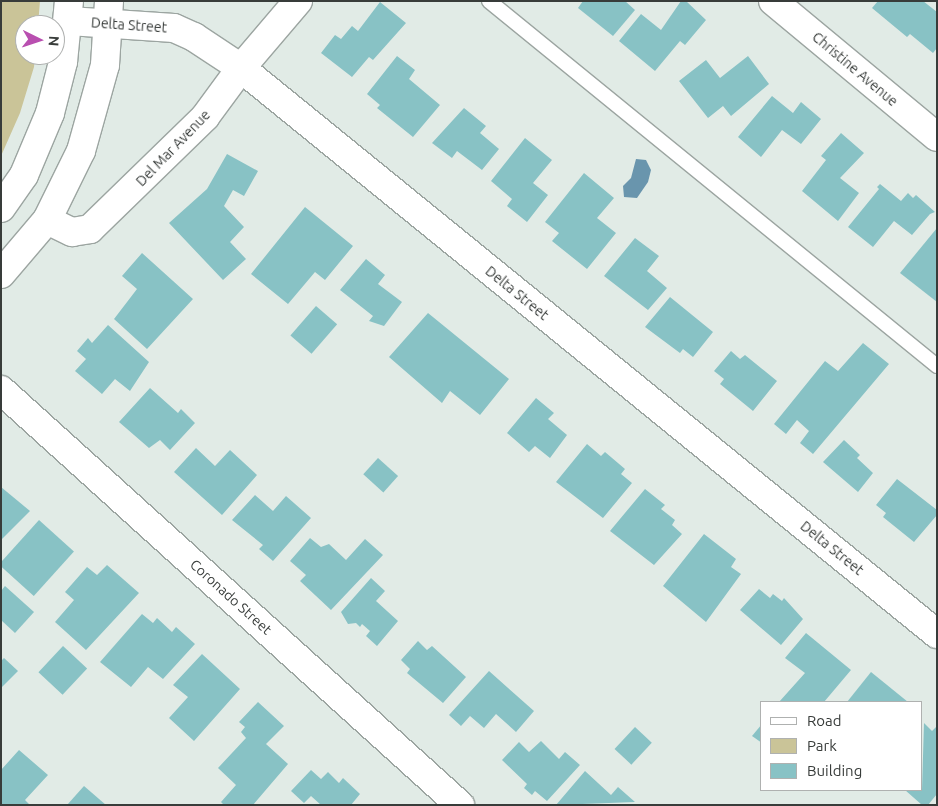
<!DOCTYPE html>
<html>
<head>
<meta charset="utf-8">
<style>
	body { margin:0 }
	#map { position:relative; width:938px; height:806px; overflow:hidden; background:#e1ebe6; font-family:Ubuntu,sans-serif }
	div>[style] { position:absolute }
	.green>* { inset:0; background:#cac498 }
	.water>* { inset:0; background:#6995ad }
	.building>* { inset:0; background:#88c2c5; transform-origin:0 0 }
	.roads { filter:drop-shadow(1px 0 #9ca5a1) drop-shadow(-1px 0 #9ca5a1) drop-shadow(0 1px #9ca5a1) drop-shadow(0 -1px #9ca5a1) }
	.lane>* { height:14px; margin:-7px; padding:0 7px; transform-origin:7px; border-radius:7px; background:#fff }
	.street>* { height:28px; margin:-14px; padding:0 14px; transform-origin:14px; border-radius:14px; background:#fff }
	.secondary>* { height:28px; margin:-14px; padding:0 14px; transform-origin:14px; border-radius:14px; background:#fff }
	span { translate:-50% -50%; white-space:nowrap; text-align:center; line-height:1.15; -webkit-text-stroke:4px #fff; paint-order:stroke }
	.street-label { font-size:14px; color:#383c3a }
	.frame { position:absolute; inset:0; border:2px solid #383c3a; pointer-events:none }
	.legend { position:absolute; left:760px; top:701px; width:162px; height:90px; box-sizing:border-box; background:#fff; border:1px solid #afb1b0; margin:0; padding:6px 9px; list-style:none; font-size:15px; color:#383c3a }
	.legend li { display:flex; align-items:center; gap:10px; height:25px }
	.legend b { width:25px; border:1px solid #afb1b0 }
	.north { position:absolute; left:15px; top:15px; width:50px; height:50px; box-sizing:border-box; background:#fff; border:1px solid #afb1b0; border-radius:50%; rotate:94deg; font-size:14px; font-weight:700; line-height:20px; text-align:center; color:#383c3a }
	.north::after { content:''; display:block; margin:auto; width:18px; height:22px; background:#b94fb0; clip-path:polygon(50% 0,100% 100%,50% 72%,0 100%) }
</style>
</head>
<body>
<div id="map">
	<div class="green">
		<div style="clip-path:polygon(1px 1px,40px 1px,38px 25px,25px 25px,25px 55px,35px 55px,34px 67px,20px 113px,1px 156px)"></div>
	</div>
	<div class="water">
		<div style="clip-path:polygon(636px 159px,646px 160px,651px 170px,648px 182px,637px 198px,624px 197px,623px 186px,631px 178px)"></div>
	</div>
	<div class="building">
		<div style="clip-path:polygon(583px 1px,625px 1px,635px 10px,613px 36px,578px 8px)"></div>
		<div style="clip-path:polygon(681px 1px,686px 1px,706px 20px,685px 45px,680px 41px,655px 71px,619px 41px,641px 14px,661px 30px)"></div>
		<div style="clip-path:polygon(878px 1px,923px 1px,937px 12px,937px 48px,933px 53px,910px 34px,907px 37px,872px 8px)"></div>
		<div style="clip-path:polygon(380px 2px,406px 23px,373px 60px,369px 57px,352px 77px,321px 53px,335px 35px,341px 39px,352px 26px,358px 31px)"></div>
		<div style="clip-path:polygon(397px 56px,415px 70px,409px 79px,440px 105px,413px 137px,377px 108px,380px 105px,367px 94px)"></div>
		<div style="clip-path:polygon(748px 56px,769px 84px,731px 116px,723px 106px,708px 118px,679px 81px,706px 60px,720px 78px)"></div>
		<div style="clip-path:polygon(772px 96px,793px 113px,801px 102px,821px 119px,801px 144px,782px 130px,761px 157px,738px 137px)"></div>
		<div style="clip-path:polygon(464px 108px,486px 126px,480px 133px,499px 149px,482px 170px,457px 151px,452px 158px,432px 143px)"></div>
		<div style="clip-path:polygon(841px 133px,864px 153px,840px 178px,859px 193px,838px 221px,802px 191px,826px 160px,821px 156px)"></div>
		<div style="clip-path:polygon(525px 138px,552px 160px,533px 183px,548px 195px,527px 222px,507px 206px,512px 199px,491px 181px)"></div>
		<div style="clip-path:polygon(227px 154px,258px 171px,244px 196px,233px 190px,224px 206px,244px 227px,230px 242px,246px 259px,223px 280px,169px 223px,207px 189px)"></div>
		<div style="clip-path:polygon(584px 173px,614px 198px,597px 218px,616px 233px,587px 269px,552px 241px,559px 233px,545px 222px)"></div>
		<div style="clip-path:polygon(880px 184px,901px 201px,908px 193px,913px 198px,916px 195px,935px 212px,930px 214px,912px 235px,894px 221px,873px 247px,848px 227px,879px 189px,877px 187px)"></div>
		<div style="clip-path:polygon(305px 207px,353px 246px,325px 280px,315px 272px,288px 304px,251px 274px)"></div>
		<div style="clip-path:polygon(937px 228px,937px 302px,900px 273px)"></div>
		<div style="clip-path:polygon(635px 238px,659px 256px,647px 271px,667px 288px,648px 310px,604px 276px)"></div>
		<div style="clip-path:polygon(142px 253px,193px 299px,147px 349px,114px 319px,137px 289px,122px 276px)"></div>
		<div style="clip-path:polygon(366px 259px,385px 275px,378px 284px,402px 302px,384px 326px,369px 321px,373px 316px,340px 290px)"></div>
		<div style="clip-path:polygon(670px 297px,713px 332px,693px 357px,683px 349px,680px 353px,645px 327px)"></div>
		<div style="left:316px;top:306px;width:28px;height:39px;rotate:41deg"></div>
		<div style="clip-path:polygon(428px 313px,509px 379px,480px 415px,450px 391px,442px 403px,389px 357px)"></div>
		<div style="clip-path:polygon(108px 325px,149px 362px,130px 391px,115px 379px,102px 394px,75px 371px,86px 359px,77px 351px,88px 338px,92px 343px)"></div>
		<div style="clip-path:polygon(863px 343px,889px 364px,813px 454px,800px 443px,809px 431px,797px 420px,786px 434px,774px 424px,825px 361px,838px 371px)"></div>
		<div style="clip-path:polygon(731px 351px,740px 359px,745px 355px,777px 381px,753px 411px,720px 384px,724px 379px,714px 371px)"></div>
		<div style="clip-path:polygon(150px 388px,178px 413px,181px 409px,195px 423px,170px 450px,160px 440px,149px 448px,119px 422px)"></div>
		<div style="clip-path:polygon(536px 398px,554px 413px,548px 419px,567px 435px,550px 458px,535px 446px,529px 452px,507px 433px)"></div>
		<div style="clip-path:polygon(844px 440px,860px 455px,857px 458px,873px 473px,858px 492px,823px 462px)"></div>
		<div style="clip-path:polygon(587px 444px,601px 456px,605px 452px,625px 469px,621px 474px,632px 483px,603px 518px,556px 482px)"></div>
		<div style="clip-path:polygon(196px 448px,215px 466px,230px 450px,257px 475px,222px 515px,174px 472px)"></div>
		<div style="left:378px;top:458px;width:27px;height:22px;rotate:42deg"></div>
		<div style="clip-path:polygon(897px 479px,937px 510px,937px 515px,914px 542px,883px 517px,886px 513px,876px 505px)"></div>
		<div style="clip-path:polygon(1px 487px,30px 511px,1px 540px)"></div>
		<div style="clip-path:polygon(645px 489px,665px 505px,661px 509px,675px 520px,672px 525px,682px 534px,654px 565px,610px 531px)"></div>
		<div style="clip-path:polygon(255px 495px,273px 511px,286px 496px,311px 518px,273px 561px,259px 549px,263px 545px,232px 520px)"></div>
		<div style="left:39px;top:520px;width:47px;height:60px;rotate:42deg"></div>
		<div style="clip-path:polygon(704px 534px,736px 559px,731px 567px,741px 574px,706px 622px,663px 586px)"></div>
		<div style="clip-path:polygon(310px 538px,321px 547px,329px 544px,346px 560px,365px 539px,383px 555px,331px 610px,300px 581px,306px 575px,290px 561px)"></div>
		<div style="clip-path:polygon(107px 565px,139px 593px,86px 650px,55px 622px,74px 600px,65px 592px,87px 567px,97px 575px)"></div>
		<div style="clip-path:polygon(371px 578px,385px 591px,376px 601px,398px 621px,377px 646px,366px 636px,370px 631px,362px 624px,360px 627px,356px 623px,348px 624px,341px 612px)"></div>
		<div style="clip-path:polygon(5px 586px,34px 612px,15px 633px,1px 620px,1px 591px)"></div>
		<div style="clip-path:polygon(759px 589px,770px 598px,773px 594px,782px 601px,784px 598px,803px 619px,781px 645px,740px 610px)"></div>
		<div style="clip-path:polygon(142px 614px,153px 623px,157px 618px,172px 632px,176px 627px,195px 644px,163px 679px,148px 667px,131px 687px,100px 662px)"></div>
		<div style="clip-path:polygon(806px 633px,851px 670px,824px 702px,779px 702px,805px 673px,785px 658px)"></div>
		<div style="clip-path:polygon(418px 641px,427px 650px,432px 646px,466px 677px,443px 703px,407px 673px,410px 669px,401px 660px)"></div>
		<div style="left:63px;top:646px;width:33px;height:36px;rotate:43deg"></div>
		<div style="clip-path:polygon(202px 654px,240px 689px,194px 741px,169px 718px,188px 697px,173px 685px)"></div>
		<div style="clip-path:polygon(4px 658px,18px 671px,1px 688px,1px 661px)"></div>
		<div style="clip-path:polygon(489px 671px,534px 711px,516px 732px,496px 714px,484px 728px,470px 716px,461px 726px,449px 715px)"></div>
		<div style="clip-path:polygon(871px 672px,908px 702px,847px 702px)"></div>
		<div style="clip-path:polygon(258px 702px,284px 726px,266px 744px,288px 764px,253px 805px,224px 805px,221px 802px,236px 785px,218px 768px,246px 738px,241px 732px,245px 727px,239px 722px)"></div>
		<div style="clip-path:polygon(924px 723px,932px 731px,937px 726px,937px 794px,928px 805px,922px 805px,905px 790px,922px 790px)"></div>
		<div style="clip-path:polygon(762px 724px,762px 743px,752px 736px)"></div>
		<div style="left:635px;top:727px;width:23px;height:30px;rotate:43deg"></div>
		<div style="clip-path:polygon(541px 741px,559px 759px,565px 752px,580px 765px,547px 801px,535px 791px,532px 795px,524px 788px,527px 784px,502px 760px,519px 742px,529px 752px)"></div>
		<div style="clip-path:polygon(19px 750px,48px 775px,25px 800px,30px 805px,1px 805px,1px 770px)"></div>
		<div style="clip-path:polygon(311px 770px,321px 779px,328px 772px,339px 783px,343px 778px,360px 794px,351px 805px,321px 805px,311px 796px,304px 803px,291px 791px)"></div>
		<div style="clip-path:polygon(585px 771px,611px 795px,618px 787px,635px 802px,556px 805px)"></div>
		<div style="clip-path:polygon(84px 786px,106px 805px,67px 805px)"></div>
	</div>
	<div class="roads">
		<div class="lane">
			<div style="left:489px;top:1px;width:578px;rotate:39.17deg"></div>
		</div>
		<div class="street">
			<div style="left:773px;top:1px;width:213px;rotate:39.7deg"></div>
			<div style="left:69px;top:21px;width:105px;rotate:3.8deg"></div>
			<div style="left:174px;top:28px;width:22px;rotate:24deg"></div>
			<div style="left:194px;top:37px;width:56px;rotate:33.4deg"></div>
			<div style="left:241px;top:68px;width:897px;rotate:39.12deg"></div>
			<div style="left:47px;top:220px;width:28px;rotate:26deg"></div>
			<div style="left:72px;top:232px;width:18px;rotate:-9deg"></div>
			<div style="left:90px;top:229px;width:161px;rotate:-44.2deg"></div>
			<div style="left:205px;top:117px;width:61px;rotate:-53.7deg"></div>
			<div style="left:241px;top:68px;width:88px;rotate:-49.6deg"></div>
			<div style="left:1px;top:390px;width:619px;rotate:42.12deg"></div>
		</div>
		<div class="secondary">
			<div style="left:1px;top:208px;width:40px;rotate:-55.1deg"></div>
			<div style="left:24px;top:175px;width:67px;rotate:-67.2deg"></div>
			<div style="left:50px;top:113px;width:53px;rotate:-75.7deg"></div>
			<div style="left:63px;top:62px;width:61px;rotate:-84.4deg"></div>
			<div style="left:1px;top:274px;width:71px;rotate:-49.6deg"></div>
			<div style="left:47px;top:220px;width:77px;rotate:-63.8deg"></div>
			<div style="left:81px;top:151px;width:89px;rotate:-74.4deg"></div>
			<div style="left:105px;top:65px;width:64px;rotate:-86.4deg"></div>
		</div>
	</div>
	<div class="street-label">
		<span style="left:129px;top:25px;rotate:4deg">Delta Street</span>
		<span style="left:855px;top:69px;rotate:40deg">Christine Avenue</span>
		<span style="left:173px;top:148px;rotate:-46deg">Del Mar Avenue</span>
		<span style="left:517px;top:293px;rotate:39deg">Delta Street</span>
		<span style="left:832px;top:548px;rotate:39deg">Delta Street</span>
		<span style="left:231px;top:597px;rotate:42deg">Coronado Street</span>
	</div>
	<div class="frame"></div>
	<ul class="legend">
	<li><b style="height:6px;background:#fff"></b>Road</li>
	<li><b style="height:14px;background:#cac498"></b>Park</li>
	<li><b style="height:14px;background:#88c2c5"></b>Building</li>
	</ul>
	<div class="north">N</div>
</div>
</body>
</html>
